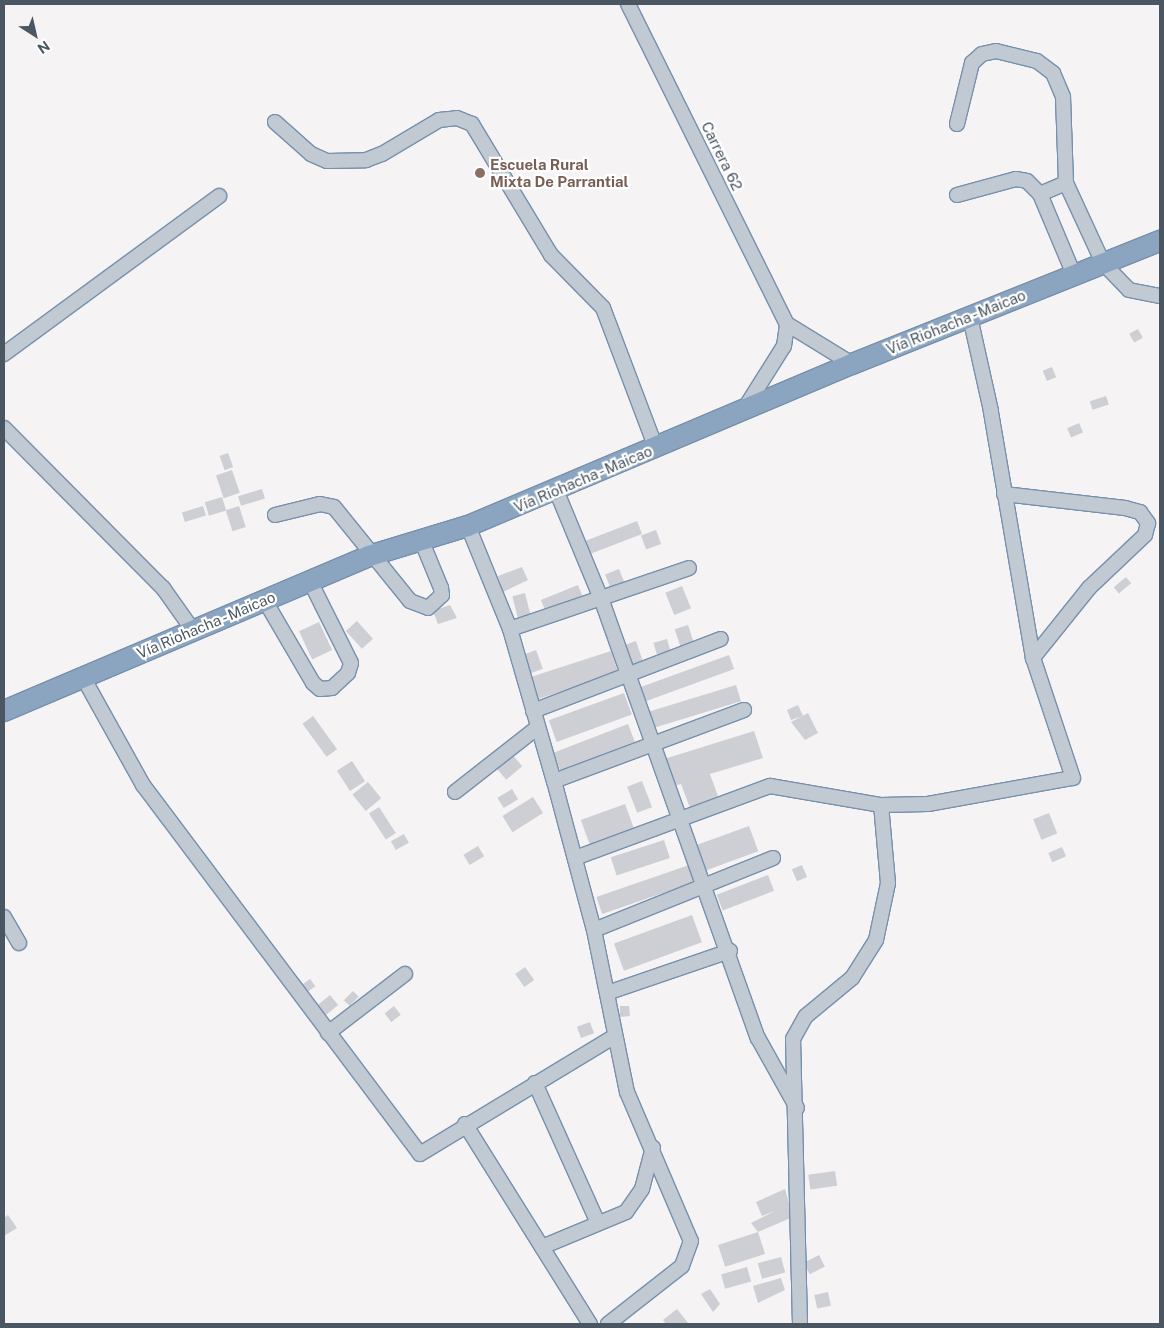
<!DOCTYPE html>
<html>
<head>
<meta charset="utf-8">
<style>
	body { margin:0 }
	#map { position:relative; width:1164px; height:1328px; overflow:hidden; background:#f5f3f3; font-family:"Public Sans",sans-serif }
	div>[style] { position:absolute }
	.building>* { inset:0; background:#cdcfd5; transform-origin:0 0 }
	.roads { filter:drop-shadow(1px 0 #7690ad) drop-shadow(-1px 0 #7690ad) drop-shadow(0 1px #7690ad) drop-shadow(0 -1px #7690ad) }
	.minor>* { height:14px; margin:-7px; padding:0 7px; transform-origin:7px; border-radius:7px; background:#c1cad2 }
	.highway>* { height:20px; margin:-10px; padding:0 10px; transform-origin:10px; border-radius:10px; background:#8ba5c1 }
	.dots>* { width:14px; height:14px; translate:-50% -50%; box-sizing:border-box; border:2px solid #fff; border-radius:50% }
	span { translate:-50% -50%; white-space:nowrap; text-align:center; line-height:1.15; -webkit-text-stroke:4.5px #fff; paint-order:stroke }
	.street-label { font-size:15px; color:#4a5661 }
	.education-label { font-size:15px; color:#785e54; font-weight:700 }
	.left { translate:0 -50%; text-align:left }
	.frame { position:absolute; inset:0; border:5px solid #4a5661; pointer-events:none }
	.north { position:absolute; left:10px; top:10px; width:50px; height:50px; -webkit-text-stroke:4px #fff; paint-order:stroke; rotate:145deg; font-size:14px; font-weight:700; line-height:20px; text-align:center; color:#4a5661 }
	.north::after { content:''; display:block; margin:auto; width:18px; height:22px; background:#4a5661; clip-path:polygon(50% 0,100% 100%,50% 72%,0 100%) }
</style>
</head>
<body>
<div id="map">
	<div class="building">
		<div style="left:1138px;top:329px;width:10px;height:10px;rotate:61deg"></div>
		<div style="left:1052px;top:367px;width:11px;height:10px;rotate:68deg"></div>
		<div style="left:1106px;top:396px;width:9px;height:17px;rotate:72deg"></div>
		<div style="left:1079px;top:423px;width:10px;height:13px;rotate:66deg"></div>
		<div style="left:228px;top:453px;width:15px;height:9px;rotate:70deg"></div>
		<div style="left:232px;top:470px;width:24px;height:17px;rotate:71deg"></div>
		<div style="left:262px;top:489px;width:10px;height:25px;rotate:73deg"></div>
		<div style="left:222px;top:497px;width:14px;height:18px;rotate:73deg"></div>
		<div style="left:203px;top:506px;width:10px;height:22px;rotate:73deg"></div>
		<div style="left:239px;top:506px;width:22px;height:14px;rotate:72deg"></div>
		<div style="left:637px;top:521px;width:14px;height:57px;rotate:69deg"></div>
		<div style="left:656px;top:530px;width:15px;height:16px;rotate:70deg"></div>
		<div style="clip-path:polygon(522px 567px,528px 580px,503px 592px,498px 576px)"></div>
		<div style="left:619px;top:569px;width:16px;height:15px;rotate:68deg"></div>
		<div style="left:1126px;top:577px;width:8px;height:16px;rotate:50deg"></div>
		<div style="left:578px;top:585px;width:16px;height:40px;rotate:68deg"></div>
		<div style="left:682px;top:586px;width:24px;height:18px;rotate:68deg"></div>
		<div style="left:525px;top:593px;width:25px;height:13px;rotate:76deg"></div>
		<div style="clip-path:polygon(450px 605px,457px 618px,438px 624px,433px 611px)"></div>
		<div style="left:357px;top:621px;width:24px;height:15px;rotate:48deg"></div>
		<div style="left:319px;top:622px;width:31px;height:22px;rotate:65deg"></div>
		<div style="left:688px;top:625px;width:20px;height:14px;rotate:72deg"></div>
		<div style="left:667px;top:639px;width:15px;height:14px;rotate:74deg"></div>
		<div style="left:636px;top:641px;width:24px;height:15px;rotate:71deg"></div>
		<div style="left:536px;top:650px;width:20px;height:15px;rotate:70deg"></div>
		<div style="left:611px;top:651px;width:23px;height:86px;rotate:72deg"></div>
		<div style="left:729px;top:655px;width:15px;height:99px;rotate:70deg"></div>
		<div style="left:736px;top:685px;width:17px;height:95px;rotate:73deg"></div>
		<div style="left:624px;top:693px;width:23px;height:80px;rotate:70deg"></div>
		<div style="clip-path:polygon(798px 705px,803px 716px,791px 720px,787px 710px)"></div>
		<div style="clip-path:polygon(808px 713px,818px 733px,805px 740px,791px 722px)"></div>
		<div style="left:313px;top:716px;width:41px;height:13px;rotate:54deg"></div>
		<div style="left:628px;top:724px;width:19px;height:80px;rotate:69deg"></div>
		<div style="clip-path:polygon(754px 731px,763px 758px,710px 774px,719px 799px,690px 808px,681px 784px,670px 787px,661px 760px)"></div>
		<div style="left:512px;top:754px;width:16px;height:21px;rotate:50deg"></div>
		<div style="left:352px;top:761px;width:24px;height:18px;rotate:57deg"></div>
		<div style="left:642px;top:781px;width:28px;height:16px;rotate:69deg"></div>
		<div style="left:368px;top:782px;width:21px;height:20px;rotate:51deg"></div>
		<div style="left:512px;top:789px;width:12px;height:17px;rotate:59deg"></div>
		<div style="left:533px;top:797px;width:19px;height:36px;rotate:58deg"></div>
		<div style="left:625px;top:804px;width:27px;height:47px;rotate:70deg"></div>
		<div style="left:379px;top:807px;width:31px;height:12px;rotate:57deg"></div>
		<div style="left:1049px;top:813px;width:22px;height:17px;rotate:68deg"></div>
		<div style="left:749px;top:826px;width:27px;height:58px;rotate:70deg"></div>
		<div style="left:404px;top:834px;width:10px;height:15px;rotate:61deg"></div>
		<div style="left:664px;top:840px;width:19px;height:56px;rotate:72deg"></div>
		<div style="left:478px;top:846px;width:12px;height:17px;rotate:59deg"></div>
		<div style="left:1062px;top:847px;width:10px;height:15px;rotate:66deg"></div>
		<div style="left:689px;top:865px;width:18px;height:98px;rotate:71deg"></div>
		<div style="left:802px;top:865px;width:13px;height:11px;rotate:67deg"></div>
		<div style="left:768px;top:875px;width:17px;height:55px;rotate:69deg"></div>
		<div style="left:692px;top:915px;width:29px;height:83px;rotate:70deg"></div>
		<div style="left:525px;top:967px;width:16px;height:12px;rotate:55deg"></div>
		<div style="left:310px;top:979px;width:9px;height:9px;rotate:54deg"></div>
		<div style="left:353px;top:991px;width:8px;height:13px;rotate:45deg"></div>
		<div style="left:330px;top:995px;width:13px;height:19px;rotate:51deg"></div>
		<div style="left:394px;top:1006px;width:11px;height:12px;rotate:52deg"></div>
		<div style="clip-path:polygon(620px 1006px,629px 1006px,630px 1016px,620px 1017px)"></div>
		<div style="left:590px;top:1022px;width:12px;height:14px;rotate:70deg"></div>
		<div style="left:835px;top:1171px;width:15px;height:27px;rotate:82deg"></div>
		<div style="clip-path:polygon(785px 1189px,793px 1217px,758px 1232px,751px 1223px,775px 1211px,762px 1216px,756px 1202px)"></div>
		<div style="clip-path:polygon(8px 1215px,17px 1228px,4px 1236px,4px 1218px)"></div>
		<div style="left:758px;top:1232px;width:23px;height:42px;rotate:72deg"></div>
		<div style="left:819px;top:1255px;width:13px;height:17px;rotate:63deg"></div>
		<div style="left:781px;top:1257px;width:16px;height:24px;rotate:75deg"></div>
		<div style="left:747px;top:1267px;width:15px;height:27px;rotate:74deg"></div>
		<div style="clip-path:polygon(781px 1278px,785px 1290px,758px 1303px,753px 1286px)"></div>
		<div style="clip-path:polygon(710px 1289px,720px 1304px,713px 1312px,701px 1294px)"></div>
		<div style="left:828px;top:1292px;width:14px;height:14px;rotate:78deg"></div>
		<div style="clip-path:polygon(677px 1309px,688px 1323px,666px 1324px,663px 1320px)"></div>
	</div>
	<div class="roads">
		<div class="minor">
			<div style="left:628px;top:4px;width:357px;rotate:63.6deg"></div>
			<div style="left:787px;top:324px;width:76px;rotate:31.6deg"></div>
			<div style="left:275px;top:122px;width:48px;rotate:41.6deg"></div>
			<div style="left:311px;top:154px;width:17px;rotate:24deg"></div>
			<div style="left:327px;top:161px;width:39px;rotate:-1deg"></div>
			<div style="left:366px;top:160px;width:17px;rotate:-21deg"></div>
			<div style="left:382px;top:154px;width:66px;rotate:-30.8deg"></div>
			<div style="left:439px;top:120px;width:18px;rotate:-6deg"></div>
			<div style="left:457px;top:118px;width:16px;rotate:22deg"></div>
			<div style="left:472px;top:124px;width:153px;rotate:58.9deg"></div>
			<div style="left:551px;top:255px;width:74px;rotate:45.5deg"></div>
			<div style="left:603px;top:308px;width:150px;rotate:69.3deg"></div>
			<div style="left:957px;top:124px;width:63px;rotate:-76.2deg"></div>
			<div style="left:972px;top:63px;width:13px;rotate:-42deg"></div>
			<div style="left:982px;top:54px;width:14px;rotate:-12deg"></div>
			<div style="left:996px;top:51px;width:42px;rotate:13.7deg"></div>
			<div style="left:1037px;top:61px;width:20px;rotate:37deg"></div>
			<div style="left:1053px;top:73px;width:26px;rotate:67deg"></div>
			<div style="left:1063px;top:97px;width:86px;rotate:88deg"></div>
			<div style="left:1066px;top:183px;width:88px;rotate:65.2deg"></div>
			<div style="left:1103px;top:263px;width:37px;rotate:46deg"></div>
			<div style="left:1129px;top:290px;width:32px;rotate:11deg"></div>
			<div style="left:1040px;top:194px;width:28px;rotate:-23deg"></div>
			<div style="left:957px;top:195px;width:61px;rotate:-15.2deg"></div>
			<div style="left:1016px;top:179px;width:11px;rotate:10deg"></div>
			<div style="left:1027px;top:181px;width:18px;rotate:45deg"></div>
			<div style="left:1040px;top:194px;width:88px;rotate:67.2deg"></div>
			<div style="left:4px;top:354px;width:267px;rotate:-36.3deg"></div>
			<div style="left:743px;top:411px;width:77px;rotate:-57.8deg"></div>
			<div style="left:784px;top:346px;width:22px;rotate:-82deg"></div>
			<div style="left:4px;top:428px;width:226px;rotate:45.2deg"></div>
			<div style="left:163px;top:588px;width:50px;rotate:54.7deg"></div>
			<div style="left:556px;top:490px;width:120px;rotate:67.5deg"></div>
			<div style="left:602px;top:601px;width:464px;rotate:70.4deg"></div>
			<div style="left:758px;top:1038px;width:80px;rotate:60.9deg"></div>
			<div style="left:1004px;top:494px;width:122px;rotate:6.6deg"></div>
			<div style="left:1125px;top:508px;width:16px;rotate:15deg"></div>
			<div style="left:1140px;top:512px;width:14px;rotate:54deg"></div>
			<div style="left:1148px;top:523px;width:12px;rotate:104deg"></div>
			<div style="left:1145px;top:535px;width:77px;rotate:136.6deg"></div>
			<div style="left:1089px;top:588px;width:90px;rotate:128.7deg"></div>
			<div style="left:275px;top:515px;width:46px;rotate:-13.7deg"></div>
			<div style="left:320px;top:504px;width:14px;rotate:12deg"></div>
			<div style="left:334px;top:507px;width:121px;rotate:51deg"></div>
			<div style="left:410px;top:601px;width:19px;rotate:21deg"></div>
			<div style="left:428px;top:608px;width:19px;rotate:-43deg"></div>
			<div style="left:442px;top:595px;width:7px;rotate:-98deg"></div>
			<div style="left:441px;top:588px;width:50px;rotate:-112.4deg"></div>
			<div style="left:468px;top:526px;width:111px;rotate:67.8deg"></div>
			<div style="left:510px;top:629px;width:158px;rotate:73.9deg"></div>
			<div style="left:554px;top:781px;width:154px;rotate:75deg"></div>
			<div style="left:594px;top:930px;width:165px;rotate:78.5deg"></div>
			<div style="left:627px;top:1092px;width:162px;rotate:66.8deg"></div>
			<div style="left:691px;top:1241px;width:27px;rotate:110deg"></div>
			<div style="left:682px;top:1266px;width:94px;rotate:141.9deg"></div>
			<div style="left:264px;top:599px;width:97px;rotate:59.7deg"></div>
			<div style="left:313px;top:683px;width:9px;rotate:41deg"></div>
			<div style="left:320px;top:689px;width:12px;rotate:-5deg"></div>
			<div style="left:332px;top:688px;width:22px;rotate:-43deg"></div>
			<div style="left:348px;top:673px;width:10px;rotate:-73deg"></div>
			<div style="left:351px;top:663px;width:92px;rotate:-116.6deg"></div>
			<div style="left:510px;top:629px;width:189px;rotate:-18.8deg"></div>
			<div style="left:84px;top:679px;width:121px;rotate:60.9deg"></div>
			<div style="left:143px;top:785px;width:461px;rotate:53.1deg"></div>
			<div style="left:420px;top:1154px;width:226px;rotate:-31.2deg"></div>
			<div style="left:533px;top:711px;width:201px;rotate:-21deg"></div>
			<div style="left:554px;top:781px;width:203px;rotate:-20.5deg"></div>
			<div style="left:455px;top:792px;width:105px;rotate:-38.1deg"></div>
			<div style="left:575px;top:858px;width:208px;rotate:-20.3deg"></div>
			<div style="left:770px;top:786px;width:113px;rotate:9.7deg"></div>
			<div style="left:881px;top:805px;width:47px;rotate:-1.2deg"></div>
			<div style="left:928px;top:804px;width:147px;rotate:-10.2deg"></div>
			<div style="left:1073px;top:778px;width:126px;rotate:-108.4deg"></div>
			<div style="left:1033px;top:658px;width:251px;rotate:-99.7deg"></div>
			<div style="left:991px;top:411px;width:96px;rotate:-102.6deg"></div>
			<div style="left:4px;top:917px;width:30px;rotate:60deg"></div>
			<div style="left:594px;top:930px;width:193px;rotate:-21.9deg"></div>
			<div style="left:607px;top:993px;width:130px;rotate:-18.9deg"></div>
			<div style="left:328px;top:1033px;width:97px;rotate:-37.5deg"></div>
			<div style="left:535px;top:1083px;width:154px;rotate:65.8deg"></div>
			<div style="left:465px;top:1124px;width:236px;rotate:58deg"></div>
			<div style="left:542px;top:1247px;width:91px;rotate:-22.6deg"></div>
			<div style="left:626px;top:1212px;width:28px;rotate:-55deg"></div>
			<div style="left:642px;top:1189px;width:43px;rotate:-75.3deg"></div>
			<div style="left:800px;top:1324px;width:285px;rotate:-91.4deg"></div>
			<div style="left:793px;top:1039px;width:26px;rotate:-61deg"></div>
			<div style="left:806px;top:1016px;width:60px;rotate:-39.6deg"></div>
			<div style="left:852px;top:978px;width:45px;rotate:-57.7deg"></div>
			<div style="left:876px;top:940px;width:58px;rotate:-78.1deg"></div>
			<div style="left:888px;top:883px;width:78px;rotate:-95.1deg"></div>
		</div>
		<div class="highway">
			<div style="left:4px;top:711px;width:397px;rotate:-23deg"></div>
			<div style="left:369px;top:556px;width:103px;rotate:-16.9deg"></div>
			<div style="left:468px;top:526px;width:417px;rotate:-22.9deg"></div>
			<div style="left:852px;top:364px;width:332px;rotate:-21.8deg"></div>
		</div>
	</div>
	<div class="dots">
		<div style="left:480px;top:173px;background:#8d6e63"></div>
	</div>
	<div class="street-label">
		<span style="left:722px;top:156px;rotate:64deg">Carrera 62</span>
		<span style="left:956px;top:322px;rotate:-22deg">Vía Riohacha - Maicao</span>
		<span style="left:583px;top:479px;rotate:-23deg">Vía Riohacha - Maicao</span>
		<span style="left:206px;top:625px;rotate:-23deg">Vía Riohacha - Maicao</span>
	</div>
	<div class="education-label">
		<span class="left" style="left:490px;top:173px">Escuela Rural<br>Mixta De Parrantial</span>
	</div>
	<div class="frame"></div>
	<div class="north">N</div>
</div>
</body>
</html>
